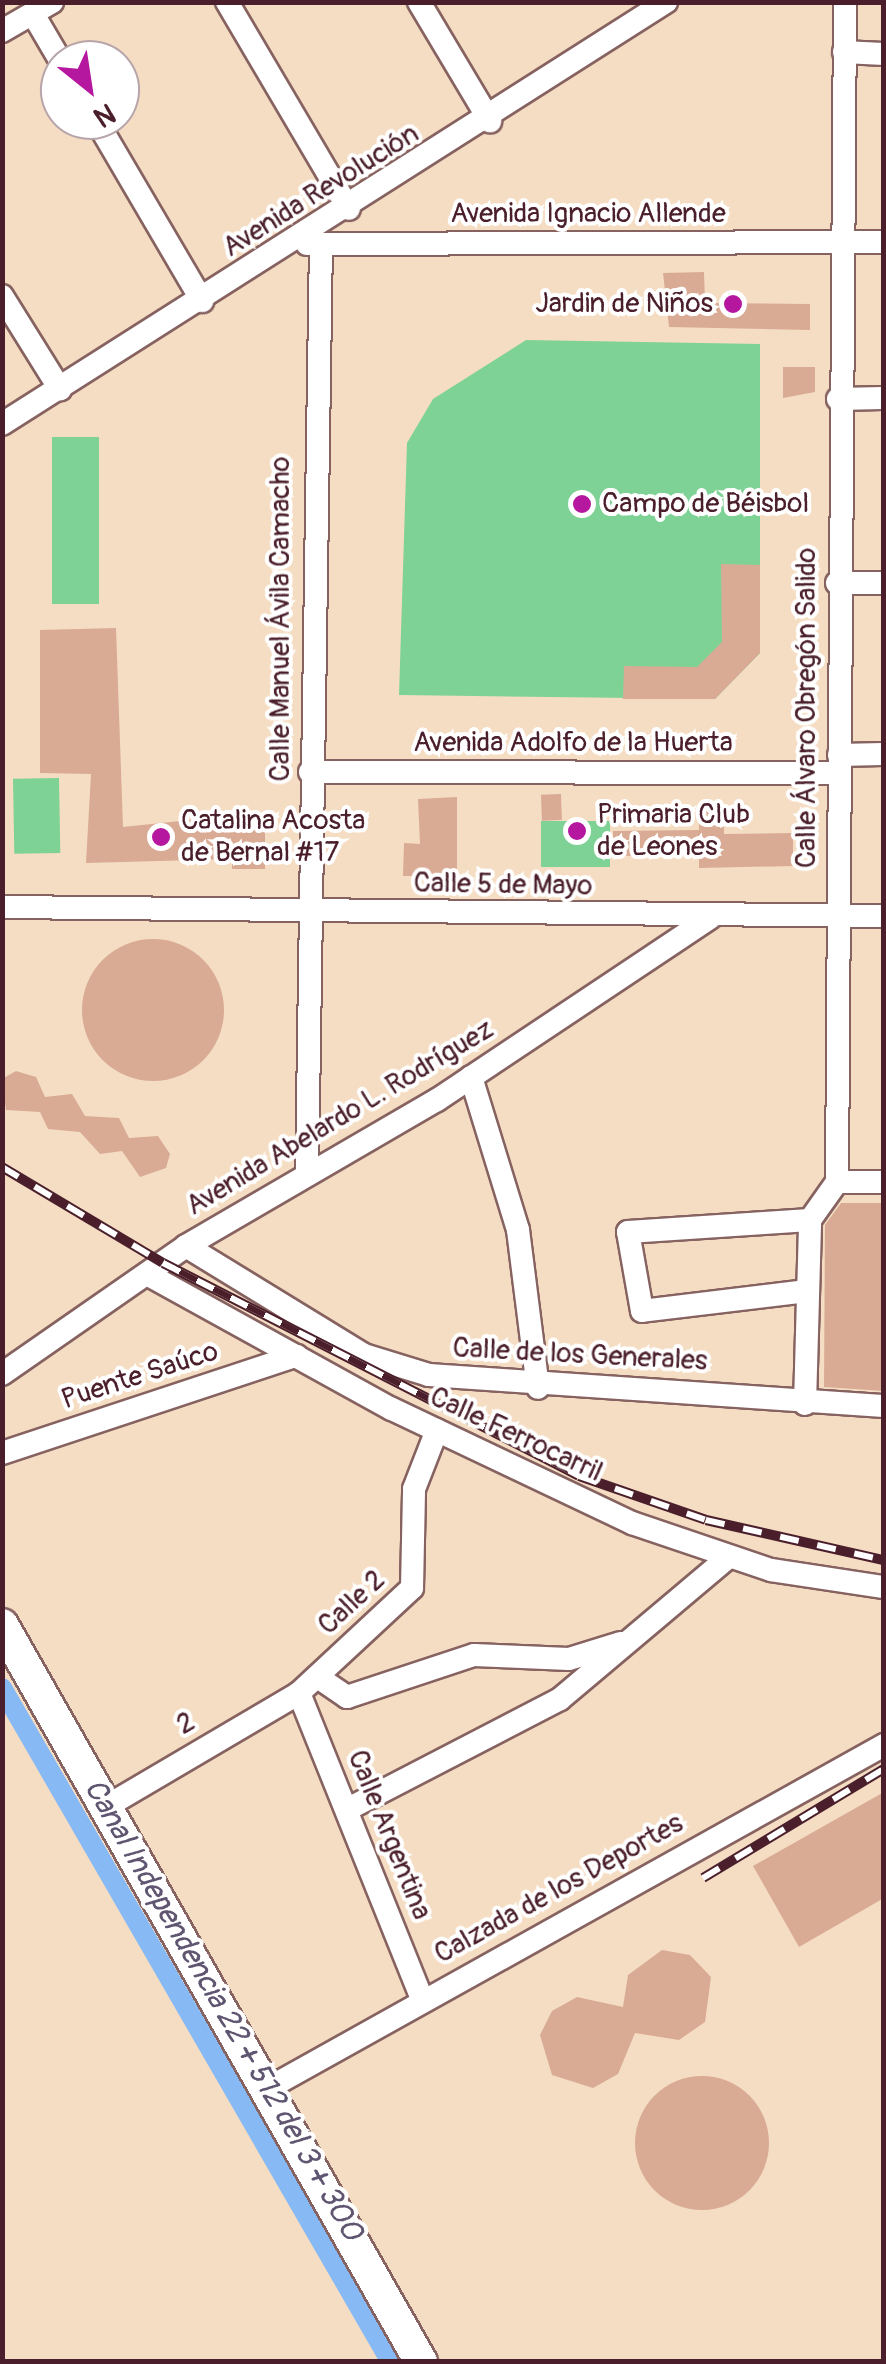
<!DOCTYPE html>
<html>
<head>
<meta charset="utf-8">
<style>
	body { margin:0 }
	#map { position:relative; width:886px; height:2364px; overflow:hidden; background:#f5ddc3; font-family:Pangolin,sans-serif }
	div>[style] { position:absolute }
	.green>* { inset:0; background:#7fd295; transform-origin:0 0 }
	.canal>* { height:20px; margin:-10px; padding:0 10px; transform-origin:10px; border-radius:10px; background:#87b9f4 }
	.building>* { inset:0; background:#d9ab95; transform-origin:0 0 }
	.round { border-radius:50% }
	.roads { filter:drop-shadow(2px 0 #866260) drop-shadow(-2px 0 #866260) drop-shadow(0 2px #866260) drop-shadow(0 -2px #866260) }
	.street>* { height:22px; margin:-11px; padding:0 11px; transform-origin:11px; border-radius:11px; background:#fff }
	.secondary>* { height:32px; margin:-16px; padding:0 16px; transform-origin:16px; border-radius:16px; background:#fff }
	.rail>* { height:10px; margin-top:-5px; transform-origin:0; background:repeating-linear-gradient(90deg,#fff 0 19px,#4a1f2b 0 38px); box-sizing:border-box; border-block:2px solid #4a1f2b }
	.dots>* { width:28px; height:28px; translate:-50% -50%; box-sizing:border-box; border:5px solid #fff; border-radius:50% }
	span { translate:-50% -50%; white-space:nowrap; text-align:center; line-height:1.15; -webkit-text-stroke:8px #fff; paint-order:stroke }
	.street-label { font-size:28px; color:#4a1f2b }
	.poi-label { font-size:28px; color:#4a1f2b }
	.right { translate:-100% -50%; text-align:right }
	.left { translate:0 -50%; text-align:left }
	.water-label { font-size:30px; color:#5f5571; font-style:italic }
	.frame { position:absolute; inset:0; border:5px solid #4a1f2b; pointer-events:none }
	.north { position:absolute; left:40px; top:40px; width:100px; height:100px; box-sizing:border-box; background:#fff; border:2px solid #b7a5aa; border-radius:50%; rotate:150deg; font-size:28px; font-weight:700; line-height:40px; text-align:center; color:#4a1f2b }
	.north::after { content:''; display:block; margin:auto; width:35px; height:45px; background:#b5179e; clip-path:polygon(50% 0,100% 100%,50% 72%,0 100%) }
</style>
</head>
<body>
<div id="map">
	<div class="green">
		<div style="clip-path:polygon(526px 340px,760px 344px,760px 653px,715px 699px,399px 695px,407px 443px,433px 399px)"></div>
		<div style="left:52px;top:437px;width:47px;height:167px"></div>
		<div style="left:59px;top:778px;width:75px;height:46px;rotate:89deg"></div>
		<div style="left:610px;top:821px;width:46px;height:69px;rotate:90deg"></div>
	</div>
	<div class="canal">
		<div style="left:2px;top:1688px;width:778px;rotate:60.01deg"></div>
	</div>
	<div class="building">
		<div style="clip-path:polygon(704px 272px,705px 303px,810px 304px,810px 330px,669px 327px,663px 273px)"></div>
		<div style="clip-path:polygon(783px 367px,815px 367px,815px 392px,783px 398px)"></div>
		<div style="clip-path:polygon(721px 564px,760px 565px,760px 653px,715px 699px,623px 699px,624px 666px,697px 667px,722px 642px)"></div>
		<div style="clip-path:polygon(116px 628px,123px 827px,265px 812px,265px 869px,232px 869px,232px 859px,86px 863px,91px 774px,40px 773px,40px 630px)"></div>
		<div style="left:561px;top:794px;width:26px;height:20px;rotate:88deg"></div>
		<div style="clip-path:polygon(457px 797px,457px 876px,403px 876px,404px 843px,420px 844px,418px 799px)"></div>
		<div style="clip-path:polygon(699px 806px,724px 806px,724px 834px,793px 833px,793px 866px,699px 868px,699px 855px,613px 856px,613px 831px,699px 830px)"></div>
		<div class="round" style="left:82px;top:939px;width:142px;height:142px"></div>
		<div style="clip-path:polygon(16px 1071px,36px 1077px,45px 1097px,72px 1094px,85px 1116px,119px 1118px,129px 1138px,158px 1136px,170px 1154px,166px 1168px,140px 1177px,122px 1151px,100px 1154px,80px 1132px,48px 1129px,40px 1112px,6px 1110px,2px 1079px)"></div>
		<div style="clip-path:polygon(841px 1203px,884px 1203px,884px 1391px,824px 1387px,825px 1225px)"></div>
		<div style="clip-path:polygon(884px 1792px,884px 1898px,799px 1947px,753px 1866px)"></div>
		<div style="clip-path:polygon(662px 1950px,690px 1955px,711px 1977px,705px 2022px,679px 2040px,635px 2033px,618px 2074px,593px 2088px,552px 2075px,540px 2035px,552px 2011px,577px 1997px,623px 2007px,628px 1975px)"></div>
		<div class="round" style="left:635px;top:2076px;width:134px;height:134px"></div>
	</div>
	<div class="roads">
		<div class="street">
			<div style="left:227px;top:2px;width:240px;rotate:59.5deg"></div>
			<div style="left:419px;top:2px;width:139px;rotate:59.2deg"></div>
			<div style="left:33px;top:14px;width:53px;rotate:59.6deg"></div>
			<div style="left:2px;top:31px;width:58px;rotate:-30.1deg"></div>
			<div style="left:844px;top:52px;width:40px;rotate:2.9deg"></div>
			<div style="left:96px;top:120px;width:210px;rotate:59.6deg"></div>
			<div style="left:307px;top:244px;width:577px;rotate:-0.2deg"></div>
			<div style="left:2px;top:296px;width:110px;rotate:58.1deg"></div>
			<div style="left:838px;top:399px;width:46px;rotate:-1.2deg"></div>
			<div style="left:2px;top:424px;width:787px;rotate:-32.44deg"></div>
			<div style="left:837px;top:583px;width:47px"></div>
			<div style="left:839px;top:755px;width:45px;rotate:-1.3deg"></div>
			<div style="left:310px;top:772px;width:527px;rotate:0.11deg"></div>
			<div style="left:2px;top:907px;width:882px;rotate:0.58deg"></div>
			<div style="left:471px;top:1077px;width:160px;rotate:72.9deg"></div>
			<div style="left:518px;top:1230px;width:159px;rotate:82.8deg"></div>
			<div style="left:307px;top:1174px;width:929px;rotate:-89.14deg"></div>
			<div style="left:837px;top:1182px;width:1180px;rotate:-89.61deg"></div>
			<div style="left:837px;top:1182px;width:47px"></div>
			<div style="left:186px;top:1246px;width:209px;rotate:31.5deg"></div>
			<div style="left:364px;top:1355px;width:68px;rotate:17.1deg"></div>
			<div style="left:429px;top:1375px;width:456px;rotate:3.9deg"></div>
			<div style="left:147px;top:1274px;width:280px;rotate:28.9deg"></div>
			<div style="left:392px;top:1409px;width:266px;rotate:25.4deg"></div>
			<div style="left:632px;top:1523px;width:147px;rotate:18.7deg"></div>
			<div style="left:771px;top:1570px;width:114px;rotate:8.6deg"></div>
			<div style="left:807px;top:1291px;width:166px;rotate:173.1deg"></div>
			<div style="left:642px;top:1311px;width:80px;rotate:-100deg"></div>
			<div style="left:628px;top:1232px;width:182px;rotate:-3.8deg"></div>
			<div style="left:2px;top:1374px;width:224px;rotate:-34.8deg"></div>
			<div style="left:186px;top:1246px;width:290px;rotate:-30.2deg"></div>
			<div style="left:437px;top:1100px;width:328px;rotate:-33.7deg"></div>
			<div style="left:805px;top:1404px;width:184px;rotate:-88.4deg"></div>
			<div style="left:810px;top:1220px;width:47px;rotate:-54.6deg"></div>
			<div style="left:2px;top:1453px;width:310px;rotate:-18.3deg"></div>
			<div style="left:319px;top:1678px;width:34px;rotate:34deg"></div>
			<div style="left:347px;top:1697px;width:134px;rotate:-18.3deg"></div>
			<div style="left:474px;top:1655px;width:95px;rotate:2.4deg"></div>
			<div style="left:569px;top:1659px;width:54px;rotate:-17.1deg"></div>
			<div style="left:299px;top:1693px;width:330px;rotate:68.1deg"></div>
			<div style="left:104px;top:1808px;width:226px;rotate:-30.5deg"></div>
			<div style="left:299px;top:1693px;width:154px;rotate:-42.9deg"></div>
			<div style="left:412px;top:1588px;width:99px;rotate:-88.8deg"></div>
			<div style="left:414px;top:1489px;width:63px;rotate:-68.7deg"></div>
			<div style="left:348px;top:1809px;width:239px;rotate:-27.4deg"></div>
			<div style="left:560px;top:1699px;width:217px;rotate:-40.1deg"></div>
			<div style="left:265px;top:2090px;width:709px;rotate:-29.13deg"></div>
		</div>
		<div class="secondary">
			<div style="left:2px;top:1625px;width:848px;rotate:60.38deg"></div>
		</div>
	</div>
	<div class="rail">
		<div style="left:2px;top:1167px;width:187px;rotate:30.8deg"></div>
		<div style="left:163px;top:1263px;width:467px;rotate:27.1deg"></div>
		<div style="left:579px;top:1476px;width:134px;rotate:19.1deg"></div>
		<div style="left:706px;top:1520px;width:182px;rotate:12.7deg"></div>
		<div style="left:703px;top:1878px;width:211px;rotate:-31.1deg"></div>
	</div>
	<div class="dots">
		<div style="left:733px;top:304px;background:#b5179e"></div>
		<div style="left:582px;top:504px;background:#b5179e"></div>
		<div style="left:577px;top:831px;background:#b5179e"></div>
		<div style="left:161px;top:837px;background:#b5179e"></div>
	</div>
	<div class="street-label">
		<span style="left:321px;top:191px;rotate:-32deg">Avenida Revolución</span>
		<span style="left:588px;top:214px">Avenida Ignacio Allende</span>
		<span style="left:281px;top:619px;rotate:-90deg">Calle Manuel Ávila Camacho</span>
		<span style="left:807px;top:708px;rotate:-90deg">Calle Álvaro Obregón Salido</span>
		<span style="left:573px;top:743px">Avenida Adolfo de la Huerta</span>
		<span style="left:503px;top:885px;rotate:1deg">Calle 5 de Mayo</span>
		<span style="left:340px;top:1118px;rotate:-31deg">Avenida Abelardo L. Rodríguez</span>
		<span style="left:580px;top:1355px;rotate:3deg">Calle de los Generales</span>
		<span style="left:140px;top:1376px;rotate:-18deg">Puente Saúco</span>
		<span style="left:516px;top:1435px;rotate:25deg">Calle Ferrocarril</span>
		<span style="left:352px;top:1603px;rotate:-43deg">Calle 2</span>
		<span style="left:186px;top:1724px;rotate:-30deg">2</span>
		<span style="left:389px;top:1835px;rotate:68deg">Calle Argentina</span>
		<span style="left:559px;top:1889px;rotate:-29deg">Calzada de los Deportes</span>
	</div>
	<div class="poi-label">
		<span class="right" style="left:713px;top:304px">Jardin de Niños</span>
		<span class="left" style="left:602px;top:504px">Campo de Béisbol</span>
		<span class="left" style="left:597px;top:831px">Primaria Club<br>de Leones</span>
		<span class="left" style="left:181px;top:837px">Catalina Acosta<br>de Bernal #17</span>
	</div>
	<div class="water-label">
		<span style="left:223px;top:2010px;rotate:60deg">Canal Independencia 22 + 512 del 3 + 300</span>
	</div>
	<div class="frame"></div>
	<div class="north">N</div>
</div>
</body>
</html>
